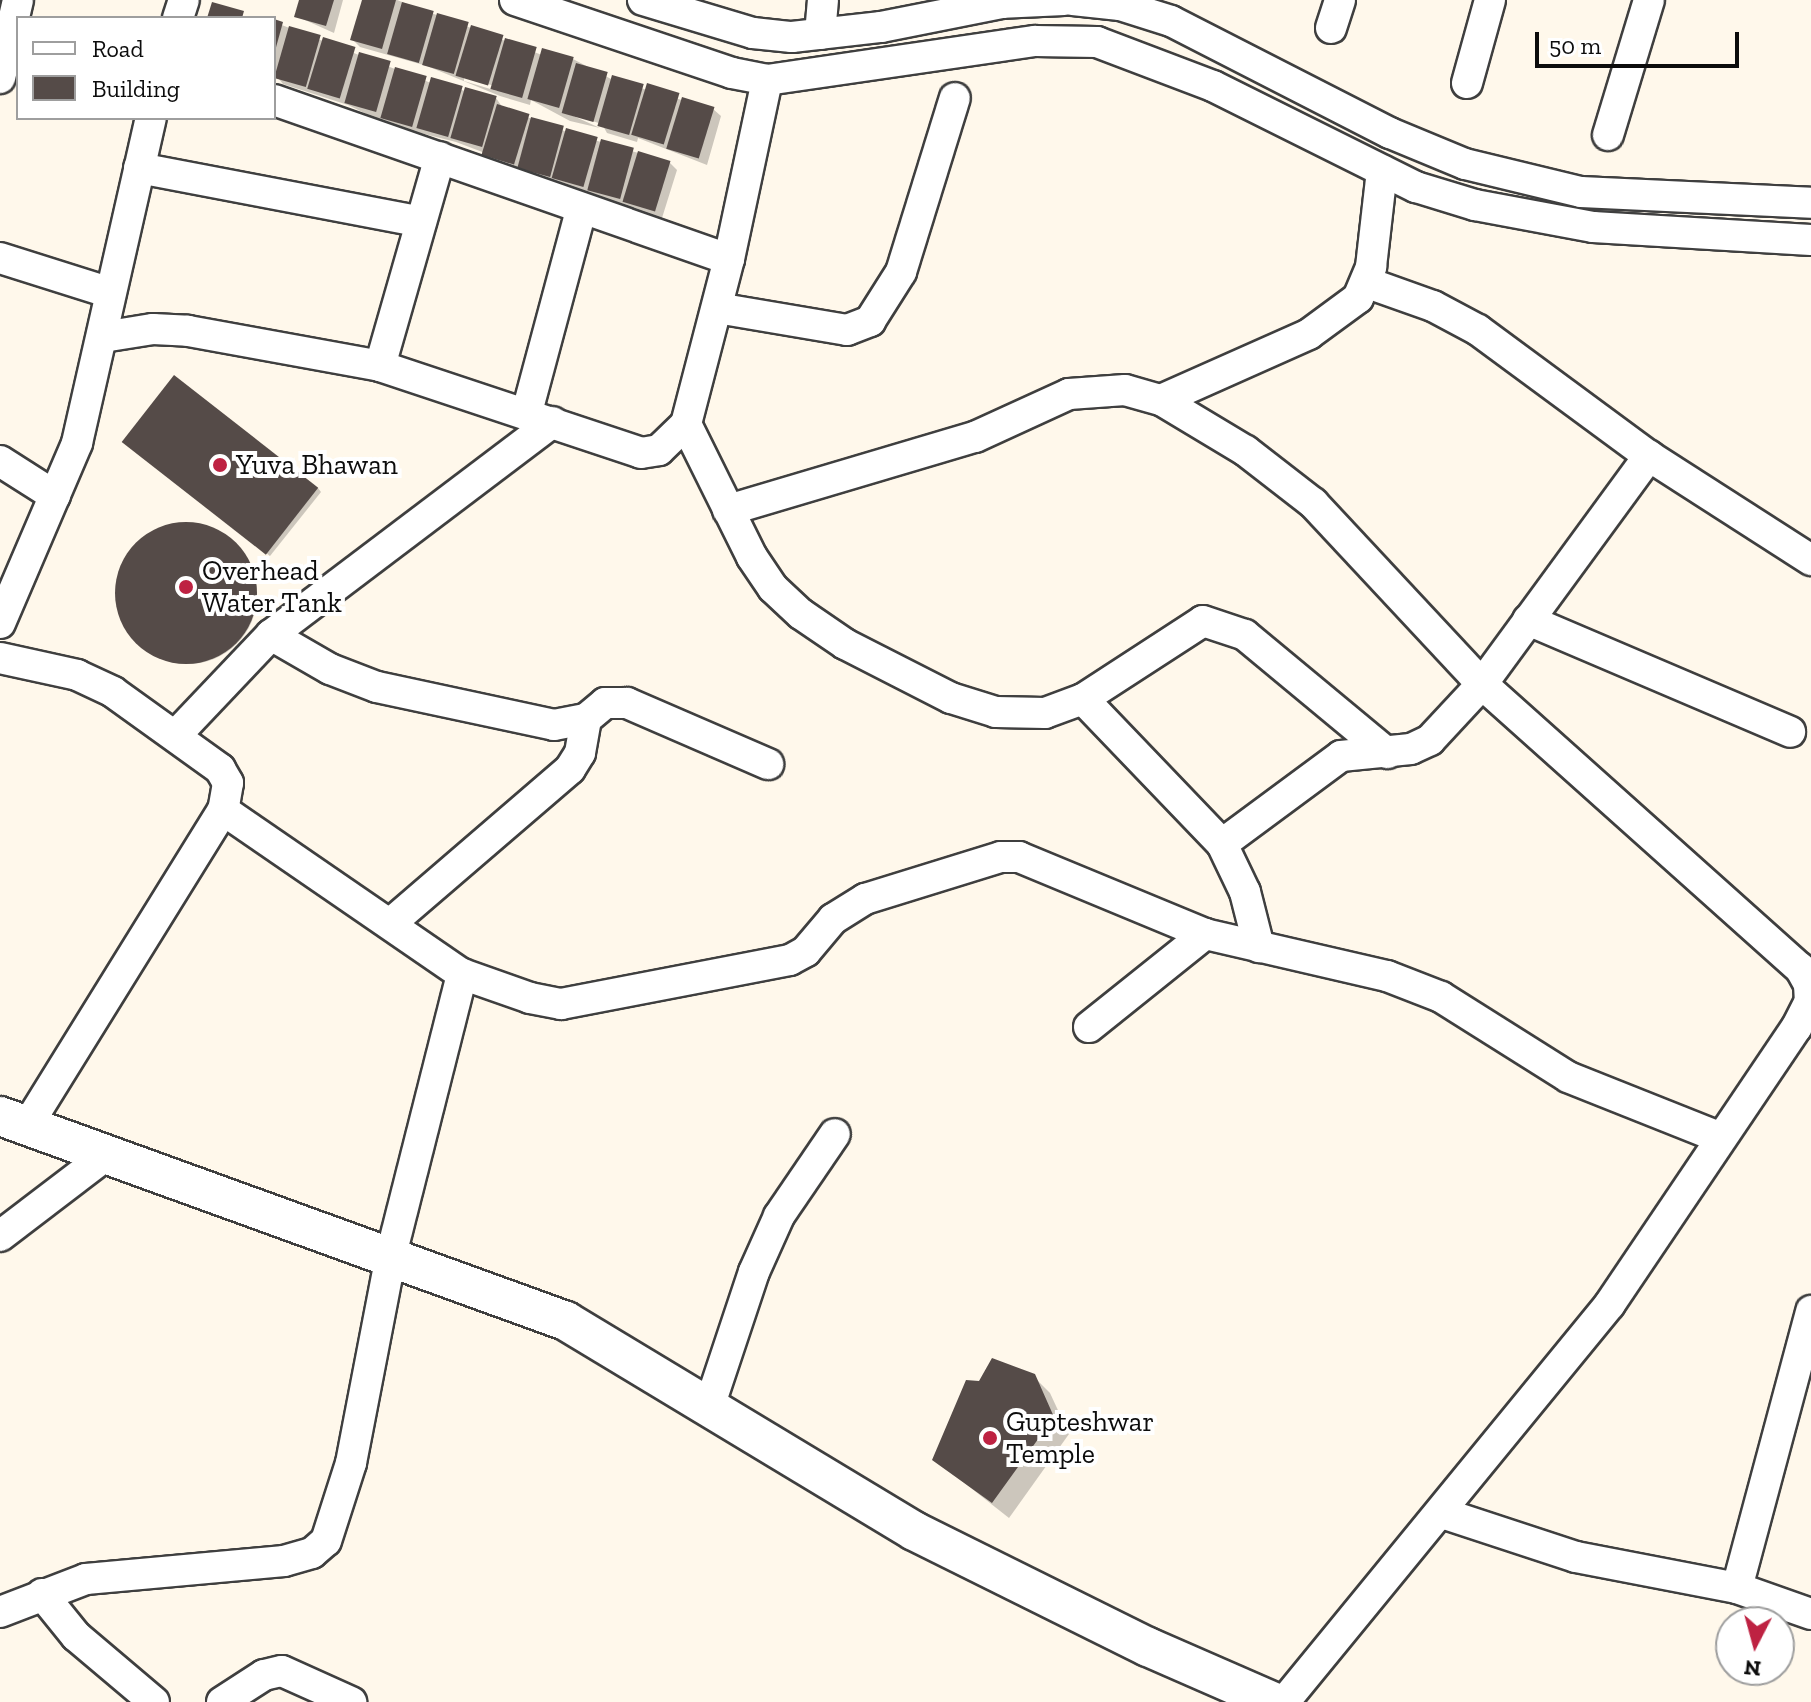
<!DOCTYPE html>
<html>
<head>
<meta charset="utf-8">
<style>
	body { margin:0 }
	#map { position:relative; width:1811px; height:1702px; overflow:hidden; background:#fff8eb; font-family:"Zilla Slab",serif }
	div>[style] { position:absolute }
	.shadow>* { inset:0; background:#0003 }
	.round { border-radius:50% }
	.building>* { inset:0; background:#554b48; transform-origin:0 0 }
	.roads { filter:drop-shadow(2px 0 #3f3f3f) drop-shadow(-2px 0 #3f3f3f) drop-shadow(0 2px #3f3f3f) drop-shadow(0 -2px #3f3f3f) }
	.minor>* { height:30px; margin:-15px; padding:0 15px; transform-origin:15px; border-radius:15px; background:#fff }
	.tertiary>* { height:38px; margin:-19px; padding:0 19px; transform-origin:19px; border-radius:19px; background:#fff }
	.dots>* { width:22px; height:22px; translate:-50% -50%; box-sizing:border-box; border:4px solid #fff; border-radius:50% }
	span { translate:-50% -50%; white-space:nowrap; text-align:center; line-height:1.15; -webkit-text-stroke:8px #fff; paint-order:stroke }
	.poi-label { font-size:28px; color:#0c0c0c }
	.left { translate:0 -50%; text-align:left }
	.legend { position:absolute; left:16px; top:16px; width:260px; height:104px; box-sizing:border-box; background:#fff; border:2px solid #9e9e9e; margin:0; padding:10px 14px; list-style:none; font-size:24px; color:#0c0c0c }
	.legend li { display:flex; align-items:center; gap:16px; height:40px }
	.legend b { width:40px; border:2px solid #9e9e9e }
	.north { position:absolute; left:1715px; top:1606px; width:80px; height:80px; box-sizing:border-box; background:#fff; border:2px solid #9e9e9e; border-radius:50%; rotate:186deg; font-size:22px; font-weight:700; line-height:32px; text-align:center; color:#0c0c0c }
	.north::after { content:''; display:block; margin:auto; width:28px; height:36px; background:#be2242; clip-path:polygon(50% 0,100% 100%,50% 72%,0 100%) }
	.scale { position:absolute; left:1535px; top:32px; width:204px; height:36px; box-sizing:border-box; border:4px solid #0c0c0c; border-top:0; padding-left:10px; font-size:24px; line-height:28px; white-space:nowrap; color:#0c0c0c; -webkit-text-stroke:6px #fff; paint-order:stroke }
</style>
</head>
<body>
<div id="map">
	<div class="shadow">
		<div style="clip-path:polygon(301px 0,343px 0,334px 33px,296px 16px)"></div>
		<div style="clip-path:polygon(evenodd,364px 0,397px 0,542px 55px,573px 59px,613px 80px,713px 109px,721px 116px,707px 165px,638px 138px,637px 142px,607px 133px,602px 124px,569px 114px,600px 128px,570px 121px,531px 100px,530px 105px,500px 96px,427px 66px,360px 47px,352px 39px,364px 0,464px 77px,498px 87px,497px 91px,464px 81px,464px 77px)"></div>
		<div style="clip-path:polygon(274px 22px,431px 83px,496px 98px,503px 108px,567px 132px,669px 162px,677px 170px,662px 218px,492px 163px,485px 153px,456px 142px,389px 125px,348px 105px,283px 84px,274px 73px)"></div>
		<div style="clip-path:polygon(127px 445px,318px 488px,321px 492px,270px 556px)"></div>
		<div class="round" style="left:119px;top:526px;width:138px;height:138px"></div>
		<div style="clip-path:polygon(1033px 1376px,1050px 1393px,1069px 1434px,1009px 1518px,934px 1459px)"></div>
	</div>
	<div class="building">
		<div style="clip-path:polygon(299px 0,334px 0,326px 26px,294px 17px)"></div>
		<div style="clip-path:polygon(362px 0,396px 0,382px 49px,350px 40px)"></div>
		<div style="clip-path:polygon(212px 2px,244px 11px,242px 18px,207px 18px)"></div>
		<div style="left:402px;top:2px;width:33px;height:54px;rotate:16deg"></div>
		<div style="left:437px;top:13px;width:33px;height:54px;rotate:16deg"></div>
		<div style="clip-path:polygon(274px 19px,283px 22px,275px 51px,274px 51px)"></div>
		<div style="left:471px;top:25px;width:34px;height:53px;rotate:17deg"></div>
		<div style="left:289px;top:26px;width:33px;height:54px;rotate:16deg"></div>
		<div style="left:323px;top:37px;width:34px;height:54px;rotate:17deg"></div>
		<div style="left:505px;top:38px;width:33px;height:53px;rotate:16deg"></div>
		<div style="left:542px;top:48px;width:33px;height:53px;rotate:16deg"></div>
		<div style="left:359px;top:52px;width:33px;height:53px;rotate:16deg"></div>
		<div style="left:576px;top:63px;width:33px;height:52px;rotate:16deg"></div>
		<div style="left:395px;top:67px;width:33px;height:53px;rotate:16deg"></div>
		<div style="left:612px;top:75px;width:33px;height:53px;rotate:16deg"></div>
		<div style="left:431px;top:77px;width:33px;height:53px;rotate:16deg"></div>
		<div style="left:647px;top:83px;width:34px;height:54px;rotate:17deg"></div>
		<div style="left:465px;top:87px;width:33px;height:53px;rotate:16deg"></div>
		<div style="left:682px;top:97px;width:34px;height:54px;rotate:17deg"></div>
		<div style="left:497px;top:104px;width:34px;height:53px;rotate:17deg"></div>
		<div style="left:531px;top:117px;width:34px;height:53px;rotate:15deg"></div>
		<div style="left:566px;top:128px;width:33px;height:52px;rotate:16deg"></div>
		<div style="left:601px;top:139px;width:34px;height:53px;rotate:15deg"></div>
		<div style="left:638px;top:151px;width:34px;height:53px;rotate:17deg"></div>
		<div style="left:174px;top:375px;width:183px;height:85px;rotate:38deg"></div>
		<div class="round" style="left:115px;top:522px;width:142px;height:142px"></div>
		<div style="clip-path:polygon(992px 1358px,1035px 1374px,1054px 1417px,992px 1503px,932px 1460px,966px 1380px,979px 1381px)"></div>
	</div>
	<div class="roads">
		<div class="minor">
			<div style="left:515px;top:0;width:229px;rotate:18.6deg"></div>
			<div style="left:732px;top:73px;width:36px;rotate:11deg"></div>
			<div style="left:767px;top:80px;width:271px;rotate:-8.3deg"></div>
			<div style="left:1035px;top:41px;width:62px;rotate:0.9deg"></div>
			<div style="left:1097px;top:42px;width:124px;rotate:20.8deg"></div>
			<div style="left:1213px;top:86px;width:227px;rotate:26.5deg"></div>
			<div style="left:1416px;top:187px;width:62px;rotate:17deg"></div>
			<div style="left:1475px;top:205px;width:120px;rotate:10.6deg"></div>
			<div style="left:1593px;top:227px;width:218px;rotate:3.4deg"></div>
			<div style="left:643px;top:0;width:115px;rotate:16.7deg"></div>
			<div style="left:753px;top:33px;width:39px;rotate:6deg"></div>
			<div style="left:792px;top:37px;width:90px;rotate:-6.4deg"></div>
			<div style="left:881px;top:27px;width:123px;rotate:-11.2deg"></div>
			<div style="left:1002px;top:3px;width:62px;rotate:-2.8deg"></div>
			<div style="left:1073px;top:0;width:47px;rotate:6.1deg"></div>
			<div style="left:1120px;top:5px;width:53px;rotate:17.4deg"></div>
			<div style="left:1171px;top:21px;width:246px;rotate:27.1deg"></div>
			<div style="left:1390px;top:133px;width:81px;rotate:22.5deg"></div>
			<div style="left:1465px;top:164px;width:119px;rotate:13.6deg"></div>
			<div style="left:1581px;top:192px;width:230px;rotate:2.7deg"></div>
			<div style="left:178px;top:18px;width:19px;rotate:-72deg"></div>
			<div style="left:1331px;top:28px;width:29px;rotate:-72deg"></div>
			<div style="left:820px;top:34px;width:34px;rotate:-85deg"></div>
			<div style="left:0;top:78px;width:80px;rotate:-77deg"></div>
			<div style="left:1467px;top:83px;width:86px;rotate:-74.5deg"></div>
			<div style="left:274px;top:100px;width:482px;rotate:19.3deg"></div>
			<div style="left:1608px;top:135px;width:141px;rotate:-73.1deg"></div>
			<div style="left:139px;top:168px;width:287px;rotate:10.8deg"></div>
			<div style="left:0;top:258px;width:113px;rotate:17.5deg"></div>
			<div style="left:1368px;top:283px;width:69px;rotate:19.5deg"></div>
			<div style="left:1433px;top:306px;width:51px;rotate:28.1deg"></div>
			<div style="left:1478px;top:330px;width:212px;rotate:36.4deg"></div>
			<div style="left:1649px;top:456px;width:193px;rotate:32.7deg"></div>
			<div style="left:717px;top:308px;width:132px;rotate:9.6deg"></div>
			<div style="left:847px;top:330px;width:25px;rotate:-21deg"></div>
			<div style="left:870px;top:321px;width:58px;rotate:-57.7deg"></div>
			<div style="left:901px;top:272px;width:182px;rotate:-72.8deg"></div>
			<div style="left:103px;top:337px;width:51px;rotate:-9.1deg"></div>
			<div style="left:153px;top:329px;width:35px;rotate:3deg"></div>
			<div style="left:188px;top:331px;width:195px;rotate:10.3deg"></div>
			<div style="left:380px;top:366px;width:275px;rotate:18.4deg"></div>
			<div style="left:641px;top:453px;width:18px;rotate:-9deg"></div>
			<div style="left:659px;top:450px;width:37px;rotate:-44deg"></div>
			<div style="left:686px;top:424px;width:171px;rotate:-75.4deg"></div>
			<div style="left:729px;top:259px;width:183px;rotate:-78deg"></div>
			<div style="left:380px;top:366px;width:217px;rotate:-74deg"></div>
			<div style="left:1161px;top:400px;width:162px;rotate:-24deg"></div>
			<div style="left:1309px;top:334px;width:61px;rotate:-36.3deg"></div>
			<div style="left:1358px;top:298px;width:34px;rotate:-67deg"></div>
			<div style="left:1371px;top:267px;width:97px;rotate:-83.5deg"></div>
			<div style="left:527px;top:412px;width:209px;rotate:-75deg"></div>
			<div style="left:686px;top:424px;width:148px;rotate:63.6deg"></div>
			<div style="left:752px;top:557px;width:37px;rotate:56deg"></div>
			<div style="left:773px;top:588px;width:38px;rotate:43deg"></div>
			<div style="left:801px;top:614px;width:53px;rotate:34.3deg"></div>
			<div style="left:845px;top:644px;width:119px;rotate:27deg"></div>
			<div style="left:951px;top:698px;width:47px;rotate:17.3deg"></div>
			<div style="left:996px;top:712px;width:49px;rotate:1.2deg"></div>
			<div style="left:1045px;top:713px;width:40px;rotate:-20.2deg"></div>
			<div style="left:1083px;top:699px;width:143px;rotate:-33deg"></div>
			<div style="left:1203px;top:621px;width:44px;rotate:18.4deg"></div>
			<div style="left:1245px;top:635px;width:185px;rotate:39.7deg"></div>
			<div style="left:0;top:461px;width:65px;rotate:32.5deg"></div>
			<div style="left:728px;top:510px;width:258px;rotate:-16.5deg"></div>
			<div style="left:975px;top:437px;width:103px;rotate:-24.6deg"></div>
			<div style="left:1069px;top:394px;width:56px;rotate:-4.1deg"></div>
			<div style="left:1125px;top:390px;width:37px;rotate:16deg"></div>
			<div style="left:1161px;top:400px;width:99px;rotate:31deg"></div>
			<div style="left:1246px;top:451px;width:85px;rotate:37.8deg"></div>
			<div style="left:1313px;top:503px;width:248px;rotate:47deg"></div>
			<div style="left:1482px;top:684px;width:426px;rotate:41.8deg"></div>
			<div style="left:1800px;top:968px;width:18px;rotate:61deg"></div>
			<div style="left:1809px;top:984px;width:17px;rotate:87deg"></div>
			<div style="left:1810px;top:1001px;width:30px;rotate:117deg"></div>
			<div style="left:1796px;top:1028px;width:333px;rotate:124deg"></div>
			<div style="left:1610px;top:1304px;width:514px;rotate:129.32deg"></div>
			<div style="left:1528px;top:620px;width:285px;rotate:23.1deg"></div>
			<div style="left:0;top:623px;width:196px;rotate:-66.8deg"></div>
			<div style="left:77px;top:443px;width:333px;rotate:-77.2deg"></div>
			<div style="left:271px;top:635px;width:68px;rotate:30deg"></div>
			<div style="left:330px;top:669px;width:50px;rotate:21deg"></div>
			<div style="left:377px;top:687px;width:181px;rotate:12.1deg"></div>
			<div style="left:554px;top:725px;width:33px;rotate:-11deg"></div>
			<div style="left:586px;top:719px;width:25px;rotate:-40deg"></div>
			<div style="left:605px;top:703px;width:22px"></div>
			<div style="left:627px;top:703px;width:154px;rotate:23.4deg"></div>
			<div style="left:0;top:658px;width:79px;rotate:12.4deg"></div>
			<div style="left:77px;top:675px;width:40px;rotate:25deg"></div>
			<div style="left:113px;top:692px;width:132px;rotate:35.7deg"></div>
			<div style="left:220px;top:769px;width:16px;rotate:60deg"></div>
			<div style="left:228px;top:783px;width:27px;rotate:100deg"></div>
			<div style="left:223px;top:810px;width:374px;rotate:121.8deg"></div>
			<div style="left:1083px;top:699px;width:201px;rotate:46.2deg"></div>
			<div style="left:1222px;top:844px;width:53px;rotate:64.4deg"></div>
			<div style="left:1245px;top:892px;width:57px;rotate:75.7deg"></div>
			<div style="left:176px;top:735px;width:138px;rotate:-46.5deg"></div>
			<div style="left:271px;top:635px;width:353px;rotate:-37.1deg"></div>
			<div style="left:223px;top:810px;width:290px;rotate:34.5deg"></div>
			<div style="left:462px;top:974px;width:72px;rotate:19.4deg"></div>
			<div style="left:530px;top:998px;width:32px;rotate:11deg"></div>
			<div style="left:561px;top:1004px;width:233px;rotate:-10.9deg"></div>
			<div style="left:790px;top:960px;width:18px;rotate:-29deg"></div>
			<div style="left:806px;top:951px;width:42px;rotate:-49.8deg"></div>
			<div style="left:833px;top:919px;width:38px;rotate:-32deg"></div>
			<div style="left:865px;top:899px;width:142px;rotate:-17.2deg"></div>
			<div style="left:1001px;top:857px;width:18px"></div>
			<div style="left:1019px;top:857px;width:201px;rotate:22.5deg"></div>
			<div style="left:1205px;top:934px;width:187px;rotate:13deg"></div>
			<div style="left:1387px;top:976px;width:58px;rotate:21.3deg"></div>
			<div style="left:1441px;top:997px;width:150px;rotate:32.2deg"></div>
			<div style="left:1568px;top:1077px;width:162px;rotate:21.7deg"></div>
			<div style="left:1222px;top:844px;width:148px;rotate:-36.5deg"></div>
			<div style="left:1341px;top:756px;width:70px;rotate:-5.7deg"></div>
			<div style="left:1411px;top:749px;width:21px;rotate:-25deg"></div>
			<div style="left:1430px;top:740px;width:76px;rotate:-47.1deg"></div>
			<div style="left:1482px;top:684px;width:283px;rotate:-53.8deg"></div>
			<div style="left:391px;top:923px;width:236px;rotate:-40.7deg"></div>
			<div style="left:570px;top:769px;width:19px;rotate:-58deg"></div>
			<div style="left:580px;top:753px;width:35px;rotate:-80deg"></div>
			<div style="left:1089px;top:1027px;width:149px;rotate:-38.7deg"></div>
			<div style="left:0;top:1236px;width:132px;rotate:-37.3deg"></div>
			<div style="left:708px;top:1410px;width:145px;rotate:-71.6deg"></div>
			<div style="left:754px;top:1272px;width:61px;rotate:-65.9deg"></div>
			<div style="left:779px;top:1216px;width:99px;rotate:-55.7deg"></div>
			<div style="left:1442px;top:1513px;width:141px;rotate:18.2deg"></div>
			<div style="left:1576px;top:1557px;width:164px;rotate:10.9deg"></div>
			<div style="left:1737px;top:1588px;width:78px;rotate:19.4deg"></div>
			<div style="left:1737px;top:1588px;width:287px;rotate:-75deg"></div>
			<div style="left:42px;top:1594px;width:54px;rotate:51deg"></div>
			<div style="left:76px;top:1636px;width:102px;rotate:40.2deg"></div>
			<div style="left:0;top:1612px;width:92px;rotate:-21deg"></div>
			<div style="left:86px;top:1579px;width:199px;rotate:-5.2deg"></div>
			<div style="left:284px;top:1561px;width:29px;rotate:-16deg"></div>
			<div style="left:312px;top:1553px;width:18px;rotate:-41deg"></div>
			<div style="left:326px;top:1541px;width:82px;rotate:-72.2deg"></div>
			<div style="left:351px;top:1463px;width:212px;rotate:-79.1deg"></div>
			<div style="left:391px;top:1255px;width:290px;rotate:-75.8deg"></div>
			<div style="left:222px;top:1702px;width:50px;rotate:-32.7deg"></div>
			<div style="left:264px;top:1675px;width:18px;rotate:-13deg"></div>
			<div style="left:282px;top:1671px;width:76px;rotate:24.2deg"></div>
		</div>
		<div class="tertiary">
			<div style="left:0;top:1116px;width:602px;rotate:19.91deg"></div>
			<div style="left:566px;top:1321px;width:406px;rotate:31.1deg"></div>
			<div style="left:914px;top:1531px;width:261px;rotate:26.4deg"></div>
			<div style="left:1148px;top:1647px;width:137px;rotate:23.6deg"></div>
		</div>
	</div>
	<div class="dots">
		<div style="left:220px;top:465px;background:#be2242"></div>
		<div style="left:186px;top:587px;background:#be2242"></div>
		<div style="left:990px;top:1438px;background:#be2242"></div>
	</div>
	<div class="poi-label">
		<span class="left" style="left:236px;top:465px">Yuva Bhawan</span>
		<span class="left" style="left:202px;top:587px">Overhead<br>Water Tank</span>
		<span class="left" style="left:1006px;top:1438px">Gupteshwar<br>Temple</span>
	</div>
	<ul class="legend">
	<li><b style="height:10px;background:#fff"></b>Road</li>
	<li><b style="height:22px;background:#554b48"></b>Building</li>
	</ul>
	<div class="north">N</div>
	<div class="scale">50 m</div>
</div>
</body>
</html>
